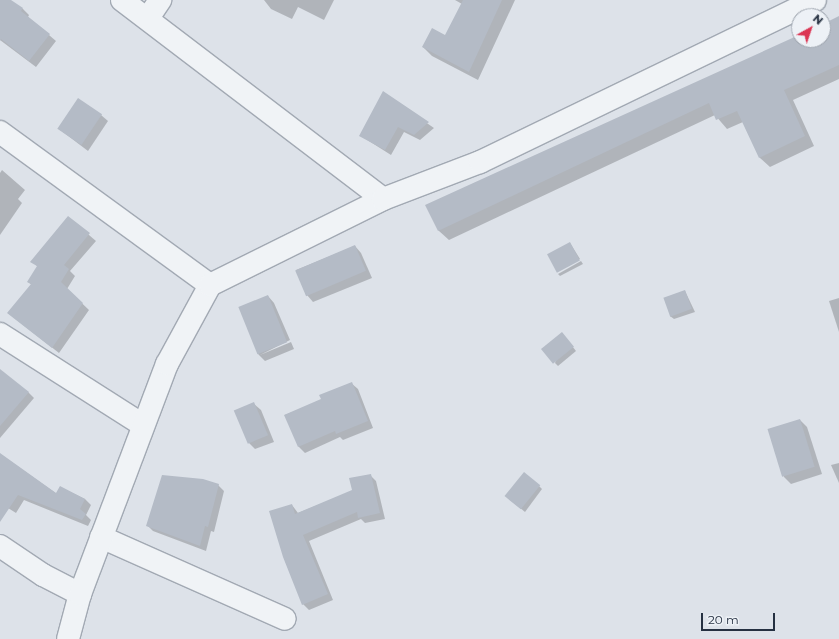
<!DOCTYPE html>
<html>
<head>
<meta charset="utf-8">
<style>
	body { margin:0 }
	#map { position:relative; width:839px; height:639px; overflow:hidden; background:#dde2e9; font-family:Montserrat,sans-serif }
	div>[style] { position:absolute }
	.shadow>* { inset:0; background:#0003 }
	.building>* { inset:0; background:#b4bbc6; transform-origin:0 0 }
	.roads { filter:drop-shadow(1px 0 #a2a9b3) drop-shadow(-1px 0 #a2a9b3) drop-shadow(0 1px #a2a9b3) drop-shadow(0 -1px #a2a9b3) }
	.minor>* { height:22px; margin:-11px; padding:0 11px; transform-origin:11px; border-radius:11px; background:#f0f3f6 }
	span { translate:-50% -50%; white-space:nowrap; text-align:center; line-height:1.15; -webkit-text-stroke:3px #edf1f6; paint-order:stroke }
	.north { position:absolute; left:791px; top:8px; width:40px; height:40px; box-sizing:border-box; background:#edf1f6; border:1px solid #9da4ae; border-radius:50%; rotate:40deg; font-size:11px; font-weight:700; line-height:16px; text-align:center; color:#253041 }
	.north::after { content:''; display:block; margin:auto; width:14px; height:18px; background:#db3553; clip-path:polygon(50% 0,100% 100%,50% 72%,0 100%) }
	.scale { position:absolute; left:701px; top:613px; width:74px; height:18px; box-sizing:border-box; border:2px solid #253041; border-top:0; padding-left:5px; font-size:12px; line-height:14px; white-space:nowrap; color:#253041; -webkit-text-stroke:3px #edf1f6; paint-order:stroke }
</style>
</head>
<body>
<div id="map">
	<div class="shadow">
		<div style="clip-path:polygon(7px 0,23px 9px,29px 15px,28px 17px,56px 41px,36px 67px,0 40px,0 11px)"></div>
		<div style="clip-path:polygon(264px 0,334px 0,324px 20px,298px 7px,292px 19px,271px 9px)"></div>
		<div style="clip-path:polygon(455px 0,515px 0,478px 80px,432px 56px,423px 47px,446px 36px,462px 4px)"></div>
		<div style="clip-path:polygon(839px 18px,839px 79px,793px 100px,814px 146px,770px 167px,760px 158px,743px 122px,727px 129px,715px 115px,449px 240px,439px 231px,427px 205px,799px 36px,799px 40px,823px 40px,823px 25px)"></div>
		<div style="clip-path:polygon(383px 93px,434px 128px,420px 140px,404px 132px,391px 155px,361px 136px)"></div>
		<div style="clip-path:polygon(101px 115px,108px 121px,88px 151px,59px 129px)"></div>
		<div style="clip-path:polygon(2px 170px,25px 190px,18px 199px,22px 203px,0 235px,0 173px)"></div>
		<div style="clip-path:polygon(68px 217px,96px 241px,70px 271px,75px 276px,67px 289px,89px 310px,59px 353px,8px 313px,32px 285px,28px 282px,38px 267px,32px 261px)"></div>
		<div style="clip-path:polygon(570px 243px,580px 259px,557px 272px)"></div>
		<div style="clip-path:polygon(355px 246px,361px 253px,372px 278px,313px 302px,307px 295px,296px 270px)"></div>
		<div style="clip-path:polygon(581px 261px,583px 264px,560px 276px,558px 274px)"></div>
		<div style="clip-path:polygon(685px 291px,695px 312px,674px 319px,670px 316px)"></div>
		<div style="clip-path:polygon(268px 296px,274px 303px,290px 340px,260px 355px,291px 342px,294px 349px,265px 361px,258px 354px)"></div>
		<div style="clip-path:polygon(839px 298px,839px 332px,829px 301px)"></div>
		<div style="clip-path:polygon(565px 337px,576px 351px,558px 366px,555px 363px)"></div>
		<div style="clip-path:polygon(0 382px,28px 392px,34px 398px,0 438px)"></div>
		<div style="clip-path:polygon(351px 383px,358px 389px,373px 428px,343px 440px,340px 437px,305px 453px,299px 447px,285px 415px,323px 400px)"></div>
		<div style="clip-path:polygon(254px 404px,261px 410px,274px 442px,255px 449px,249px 443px)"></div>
		<div style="clip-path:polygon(800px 420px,807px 427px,822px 474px,791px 484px,784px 477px,769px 430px)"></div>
		<div style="clip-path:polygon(0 454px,57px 494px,60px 487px,85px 499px,91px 505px,86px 515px,91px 520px,88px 526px,24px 500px,16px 513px,0 503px)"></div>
		<div style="clip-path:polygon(839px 463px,839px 483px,831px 465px)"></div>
		<div style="clip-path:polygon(370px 475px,376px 481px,385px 519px,365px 523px,361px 519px,309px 541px,333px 600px,309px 610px,303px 604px,292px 505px,298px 513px,353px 491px)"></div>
		<div style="clip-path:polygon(218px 485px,224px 491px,214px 532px,211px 531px,206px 551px,153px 531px,147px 525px)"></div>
		<div style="clip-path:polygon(539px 486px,542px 489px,525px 512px,509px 499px)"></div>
	</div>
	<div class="building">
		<div style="clip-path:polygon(0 0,11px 0,23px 8px,21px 11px,50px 34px,29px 61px,1px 39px,0 41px)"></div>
		<div style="clip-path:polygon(463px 0,502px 0,469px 72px,422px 47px,432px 28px,445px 35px)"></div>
		<div style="clip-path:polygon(839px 16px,839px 65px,784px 90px,805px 136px,759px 158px,737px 111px,716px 120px,709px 103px,438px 231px,425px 205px,799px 35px,799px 40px,823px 40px,823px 24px)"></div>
		<div style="clip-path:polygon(383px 91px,429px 122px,414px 135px,398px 127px,385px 150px,359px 136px)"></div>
		<div style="left:78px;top:98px;width:29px;height:37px;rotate:34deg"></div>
		<div style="clip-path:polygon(68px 216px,90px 233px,64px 265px,69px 269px,61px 282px,83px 303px,52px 348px,7px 313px,31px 284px,27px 282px,37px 266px,30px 262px)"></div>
		<div style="left:570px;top:242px;width:21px;height:26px;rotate:62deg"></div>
		<div style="left:355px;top:245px;width:28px;height:65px;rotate:67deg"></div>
		<div style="left:685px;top:290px;width:20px;height:23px;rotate:70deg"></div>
		<div style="left:268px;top:295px;width:51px;height:32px;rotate:68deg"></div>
		<div style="left:562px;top:332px;width:19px;height:27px;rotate:51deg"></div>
		<div style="clip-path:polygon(0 369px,29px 392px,0 426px)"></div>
		<div style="clip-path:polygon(352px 382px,368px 421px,336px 434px,335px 431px,298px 447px,284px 415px,321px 399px,319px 395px)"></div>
		<div style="left:254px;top:402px;width:36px;height:22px;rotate:67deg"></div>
		<div style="left:800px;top:419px;width:50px;height:34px;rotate:73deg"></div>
		<div style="clip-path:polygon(0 453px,56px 493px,60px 486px,85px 499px,80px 509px,86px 514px,82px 520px,18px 495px,0 522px)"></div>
		<div style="left:524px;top:472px;width:21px;height:31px;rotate:39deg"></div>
		<div style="clip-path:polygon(371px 474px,380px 513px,358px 518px,357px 512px,303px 535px,328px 594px,302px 605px,283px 557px,269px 511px,292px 504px,295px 514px,352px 490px,349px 478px)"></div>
		<div style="clip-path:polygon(162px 475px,203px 479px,219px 484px,208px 527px,205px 526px,200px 546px,146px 526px)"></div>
	</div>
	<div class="roads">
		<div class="minor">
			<div style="left:122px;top:0;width:328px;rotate:37.3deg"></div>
			<div style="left:148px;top:18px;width:22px;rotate:-56deg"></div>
			<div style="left:0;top:132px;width:260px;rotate:36.1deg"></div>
			<div style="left:0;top:334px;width:169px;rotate:32.5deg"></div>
			<div style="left:101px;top:537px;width:201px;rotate:24deg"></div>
			<div style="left:0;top:546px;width:52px;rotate:34deg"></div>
			<div style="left:43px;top:575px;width:42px;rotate:27.2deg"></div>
			<div style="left:68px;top:639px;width:47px;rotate:-75.1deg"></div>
			<div style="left:80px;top:594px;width:246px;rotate:-69.3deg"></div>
			<div style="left:167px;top:364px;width:90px;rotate:-61.4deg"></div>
			<div style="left:210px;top:285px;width:193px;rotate:-26.4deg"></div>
			<div style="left:383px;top:199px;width:104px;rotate:-20.9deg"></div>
			<div style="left:480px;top:162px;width:372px;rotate:-25.8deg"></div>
		</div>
	</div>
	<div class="north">N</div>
	<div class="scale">20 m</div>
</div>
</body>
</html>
